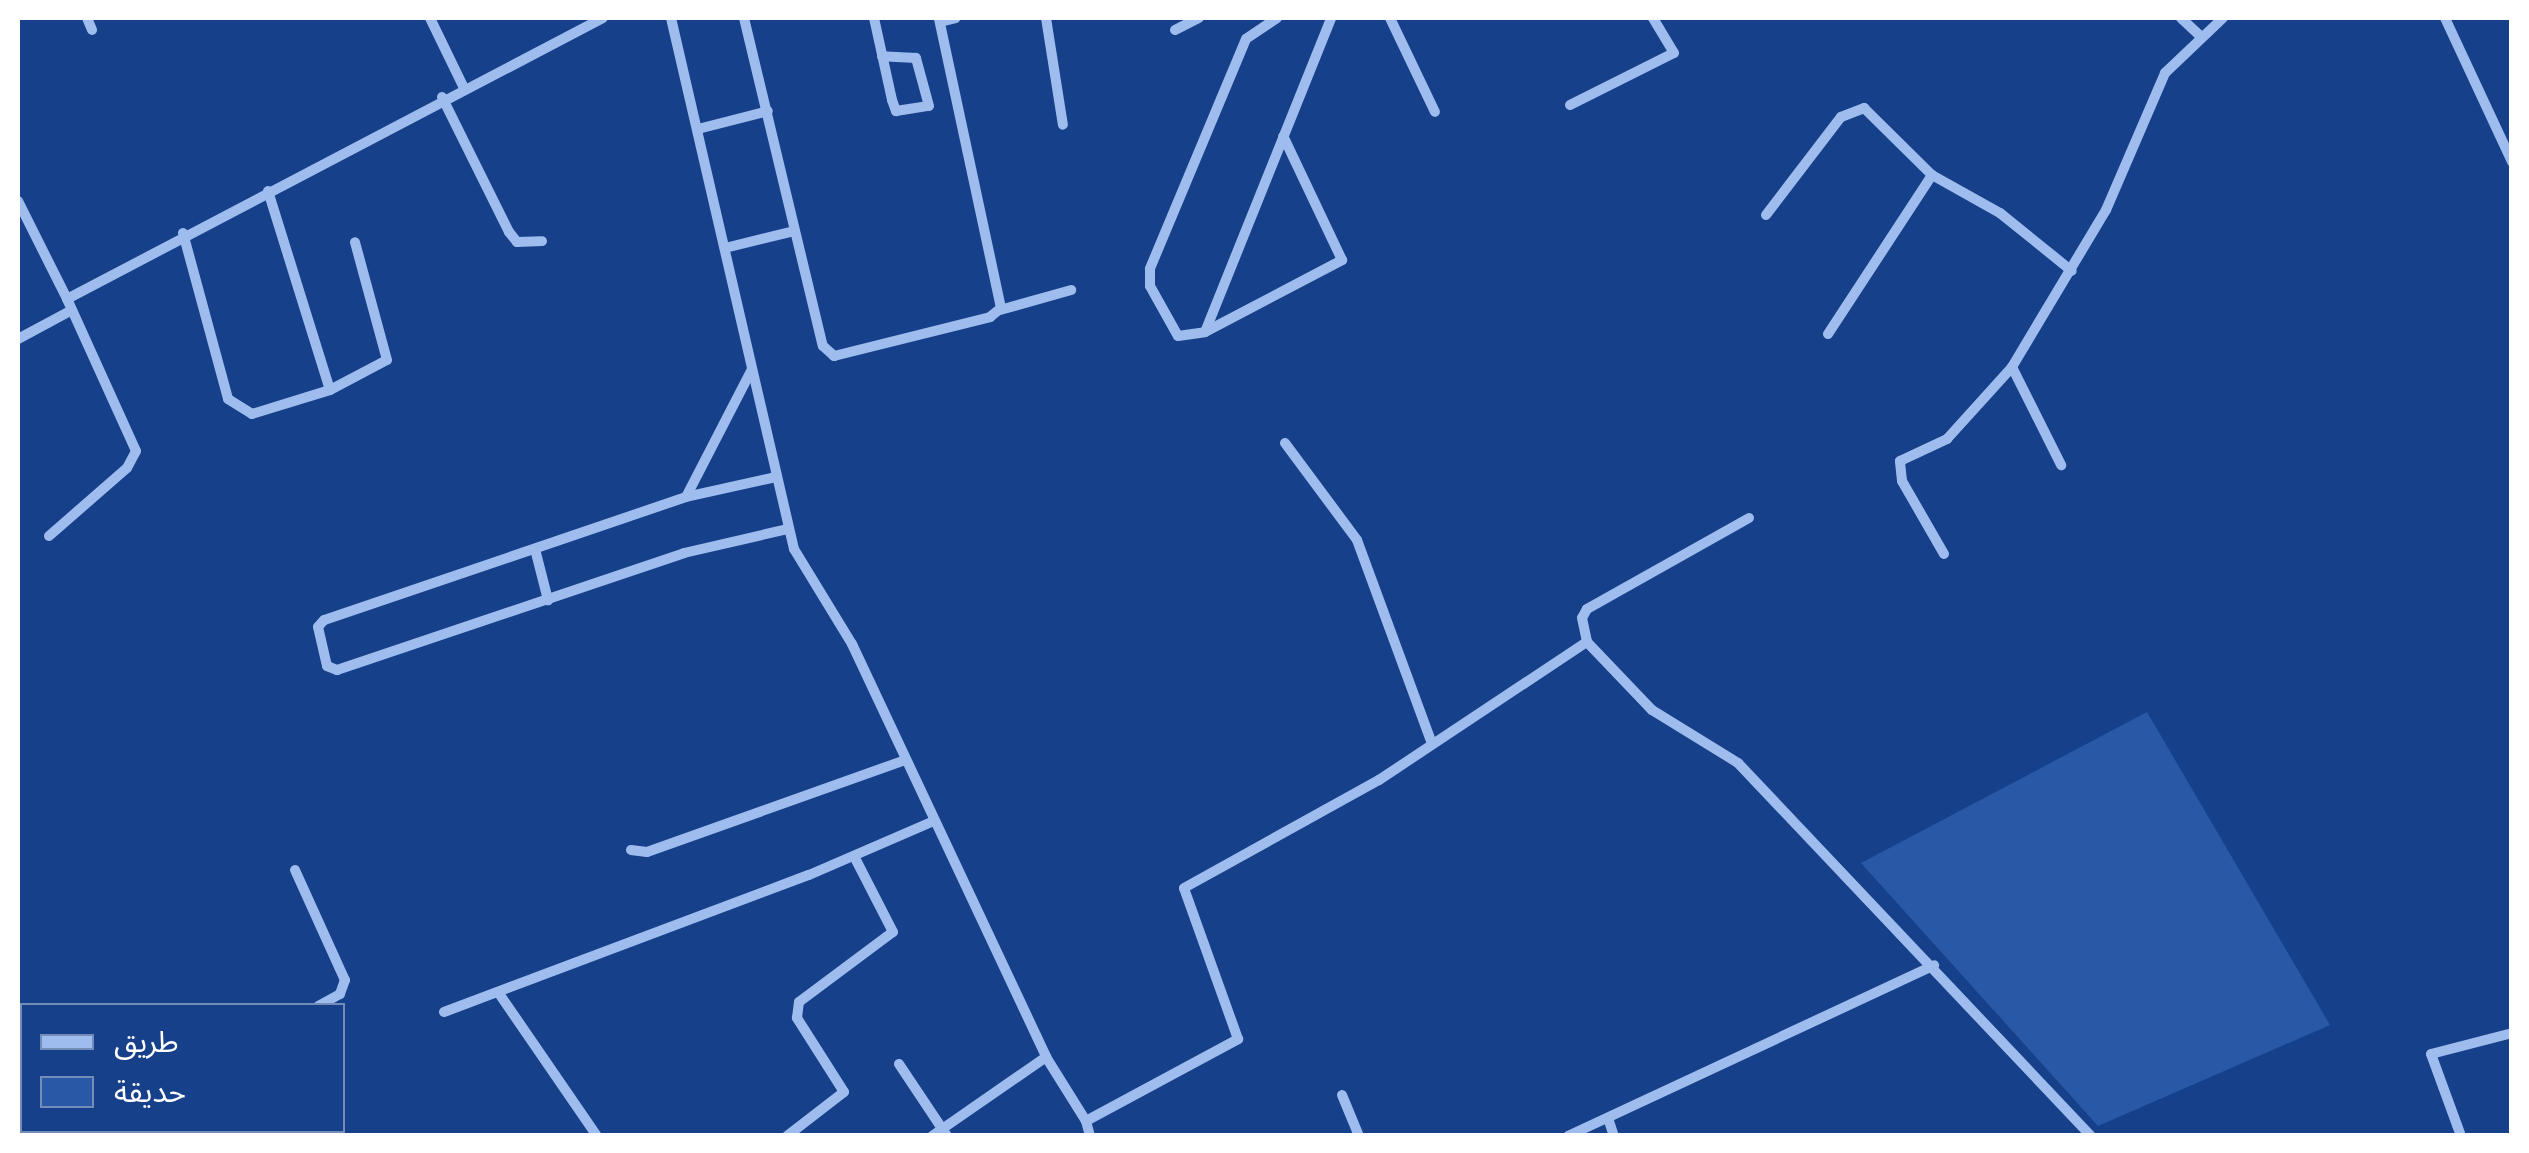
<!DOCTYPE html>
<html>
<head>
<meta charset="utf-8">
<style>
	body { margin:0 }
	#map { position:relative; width:2529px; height:1153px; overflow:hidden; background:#164089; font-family:"IBM Plex Sans","Noto Sans Arabic",sans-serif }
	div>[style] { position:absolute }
	.green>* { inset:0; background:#2958a7 }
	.minor>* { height:10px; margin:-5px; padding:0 5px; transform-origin:5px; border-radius:5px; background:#9ebcee }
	span { translate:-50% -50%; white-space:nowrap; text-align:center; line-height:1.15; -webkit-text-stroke:10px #164089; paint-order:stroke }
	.frame { position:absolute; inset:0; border:20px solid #fff; pointer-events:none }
	.legend { position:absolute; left:20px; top:1003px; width:325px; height:130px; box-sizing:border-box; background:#164089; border:2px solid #738cb8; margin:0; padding:12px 18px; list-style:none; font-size:30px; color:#fff }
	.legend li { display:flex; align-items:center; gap:20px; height:50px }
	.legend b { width:50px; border:2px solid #738cb8 }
</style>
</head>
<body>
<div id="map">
	<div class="green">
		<div style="clip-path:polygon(2147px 712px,2330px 1025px,2098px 1126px,1861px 863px)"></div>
	</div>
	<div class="minor">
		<div style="left:87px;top:18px;width:13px;rotate:67deg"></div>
		<div style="left:430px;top:18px;width:76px;rotate:64.1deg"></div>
		<div style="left:671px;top:18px;width:545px;rotate:76.96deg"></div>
		<div style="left:794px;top:549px;width:111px;rotate:58.6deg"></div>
		<div style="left:852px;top:644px;width:456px;rotate:64.8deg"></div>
		<div style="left:1046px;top:1057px;width:75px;rotate:58deg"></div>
		<div style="left:744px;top:18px;width:337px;rotate:76.5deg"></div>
		<div style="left:823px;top:346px;width:15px;rotate:42deg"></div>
		<div style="left:834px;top:356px;width:161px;rotate:-14deg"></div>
		<div style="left:990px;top:317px;width:14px;rotate:-39deg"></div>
		<div style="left:1001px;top:308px;width:297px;rotate:-102.1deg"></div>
		<div style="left:874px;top:18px;width:84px;rotate:77.6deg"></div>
		<div style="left:892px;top:100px;width:12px;rotate:70deg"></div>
		<div style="left:896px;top:111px;width:33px;rotate:-9deg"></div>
		<div style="left:929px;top:106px;width:50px;rotate:-105.2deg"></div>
		<div style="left:916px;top:58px;width:34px;rotate:-177deg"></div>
		<div style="left:1046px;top:18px;width:108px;rotate:81deg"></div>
		<div style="left:1277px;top:18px;width:37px;rotate:146deg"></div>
		<div style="left:1246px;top:39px;width:249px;rotate:112.7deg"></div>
		<div style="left:1150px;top:269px;width:17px;rotate:90deg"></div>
		<div style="left:1150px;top:286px;width:57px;rotate:60.8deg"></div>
		<div style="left:1178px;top:336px;width:27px;rotate:-8deg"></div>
		<div style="left:1205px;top:332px;width:155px;rotate:-27.7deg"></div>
		<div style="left:1342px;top:260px;width:137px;rotate:-115.4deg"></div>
		<div style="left:1390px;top:18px;width:104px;rotate:64.4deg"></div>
		<div style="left:2181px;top:18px;width:26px;rotate:43deg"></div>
		<div style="left:2445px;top:18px;width:159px;rotate:65deg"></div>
		<div style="left:940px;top:22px;width:16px;rotate:-14deg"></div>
		<div style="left:1175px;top:30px;width:27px;rotate:-27deg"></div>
		<div style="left:442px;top:97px;width:151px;rotate:63.6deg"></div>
		<div style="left:509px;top:232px;width:13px;rotate:51deg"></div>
		<div style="left:517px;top:242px;width:25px;rotate:-2deg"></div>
		<div style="left:1570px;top:105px;width:116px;rotate:-26.6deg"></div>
		<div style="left:1674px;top:53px;width:41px;rotate:-121deg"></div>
		<div style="left:698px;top:129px;width:72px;rotate:-14.4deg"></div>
		<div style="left:268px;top:191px;width:208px;rotate:72.7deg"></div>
		<div style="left:18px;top:201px;width:110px;rotate:63.4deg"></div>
		<div style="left:67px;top:299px;width:605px;rotate:-27.67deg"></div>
		<div style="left:1766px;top:215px;width:123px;rotate:-52.6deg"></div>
		<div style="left:1841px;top:117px;width:25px;rotate:-21deg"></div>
		<div style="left:1864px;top:108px;width:95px;rotate:44.6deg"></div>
		<div style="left:1932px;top:175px;width:78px;rotate:29.2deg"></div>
		<div style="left:2000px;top:213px;width:92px;rotate:38.9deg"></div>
		<div style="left:183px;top:233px;width:172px;rotate:74.8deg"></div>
		<div style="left:228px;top:399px;width:28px;rotate:32deg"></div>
		<div style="left:252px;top:414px;width:82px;rotate:-17.1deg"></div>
		<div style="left:330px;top:390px;width:64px;rotate:-27.8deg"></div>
		<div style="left:387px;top:360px;width:122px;rotate:-105.2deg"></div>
		<div style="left:725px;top:248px;width:71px;rotate:-13.8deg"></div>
		<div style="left:1000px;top:310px;width:74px;rotate:-15.7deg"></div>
		<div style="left:1205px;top:332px;width:338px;rotate:-68.1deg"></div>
		<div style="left:1828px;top:334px;width:190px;rotate:-56.8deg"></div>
		<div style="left:18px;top:339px;width:61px;rotate:-28.2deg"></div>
		<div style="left:2012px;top:367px;width:110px;rotate:63.4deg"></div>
		<div style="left:1285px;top:443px;width:121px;rotate:53.4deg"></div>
		<div style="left:1357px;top:540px;width:214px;rotate:69.8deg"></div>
		<div style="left:776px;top:477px;width:92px;rotate:167.5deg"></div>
		<div style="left:686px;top:497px;width:382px;rotate:161.2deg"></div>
		<div style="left:324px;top:620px;width:9px;rotate:131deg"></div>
		<div style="left:318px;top:627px;width:40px;rotate:77deg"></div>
		<div style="left:327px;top:666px;width:11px;rotate:22deg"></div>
		<div style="left:337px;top:670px;width:366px;rotate:-18.6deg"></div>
		<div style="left:684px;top:553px;width:107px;rotate:-13deg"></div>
		<div style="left:686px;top:497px;width:144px;rotate:-62.7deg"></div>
		<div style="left:1749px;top:518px;width:186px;rotate:150.7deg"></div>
		<div style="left:1587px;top:609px;width:10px;rotate:119deg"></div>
		<div style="left:1582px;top:618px;width:25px;rotate:78deg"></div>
		<div style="left:1587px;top:642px;width:94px;rotate:46.3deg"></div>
		<div style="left:1652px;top:710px;width:101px;rotate:31.6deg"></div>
		<div style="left:1738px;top:763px;width:514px;rotate:46.58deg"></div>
		<div style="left:49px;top:536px;width:103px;rotate:-41.1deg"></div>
		<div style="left:127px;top:468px;width:19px;rotate:-62deg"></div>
		<div style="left:136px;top:451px;width:167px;rotate:-114.4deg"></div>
		<div style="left:535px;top:549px;width:53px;rotate:75.7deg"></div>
		<div style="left:1944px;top:554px;width:84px;rotate:-119.9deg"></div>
		<div style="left:1902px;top:481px;width:20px;rotate:-96deg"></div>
		<div style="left:1900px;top:461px;width:52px;rotate:-25.1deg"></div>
		<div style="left:1947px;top:439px;width:97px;rotate:-47.9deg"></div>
		<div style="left:2012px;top:367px;width:183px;rotate:-59.1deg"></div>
		<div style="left:2106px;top:210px;width:149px;rotate:-66.7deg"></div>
		<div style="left:2165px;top:73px;width:80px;rotate:-43.5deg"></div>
		<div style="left:631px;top:850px;width:16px;rotate:7deg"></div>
		<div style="left:647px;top:852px;width:274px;rotate:-19.6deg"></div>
		<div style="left:295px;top:870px;width:121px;rotate:65.6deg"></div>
		<div style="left:345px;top:980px;width:15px;rotate:110deg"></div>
		<div style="left:340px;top:994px;width:25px;rotate:151deg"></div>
		<div style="left:498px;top:992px;width:175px;rotate:55.5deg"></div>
		<div style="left:444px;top:1012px;width:390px;rotate:-20.6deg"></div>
		<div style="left:809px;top:875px;width:136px;rotate:-23.4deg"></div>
		<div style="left:899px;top:1064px;width:87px;rotate:56.3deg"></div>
		<div style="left:1342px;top:1095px;width:44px;rotate:67.5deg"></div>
		<div style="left:18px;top:1102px;width:4px;rotate:-27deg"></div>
		<div style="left:1608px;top:1118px;width:19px;rotate:72deg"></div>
		<div style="left:135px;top:1130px;width:6px;rotate:72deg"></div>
		<div style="left:234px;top:1136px;width:11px;rotate:-34deg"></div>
		<div style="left:787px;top:1136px;width:72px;rotate:-37.7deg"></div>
		<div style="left:844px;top:1092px;width:88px;rotate:-122.4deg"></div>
		<div style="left:797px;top:1018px;width:16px;rotate:-83deg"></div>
		<div style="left:799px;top:1002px;width:117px;rotate:-36.7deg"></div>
		<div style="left:893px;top:932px;width:85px;rotate:-117.2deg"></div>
		<div style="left:932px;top:1136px;width:139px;rotate:-34.7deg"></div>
		<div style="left:1090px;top:1136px;width:16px;rotate:-105deg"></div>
		<div style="left:1086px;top:1121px;width:173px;rotate:-28.3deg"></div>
		<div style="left:1238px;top:1039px;width:160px;rotate:-109.7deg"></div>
		<div style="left:1184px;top:888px;width:223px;rotate:-29deg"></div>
		<div style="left:1379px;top:780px;width:250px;rotate:-33.6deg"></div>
		<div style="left:1568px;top:1136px;width:404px;rotate:-25deg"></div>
		<div style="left:2461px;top:1136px;width:87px;rotate:-110.1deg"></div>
		<div style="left:2431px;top:1054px;width:84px;rotate:-14.5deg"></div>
	</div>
	<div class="frame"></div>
	<ul class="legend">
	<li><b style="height:12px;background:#9ebcee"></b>طريق</li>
	<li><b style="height:28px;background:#2958a7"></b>حديقة</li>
	</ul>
</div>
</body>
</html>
